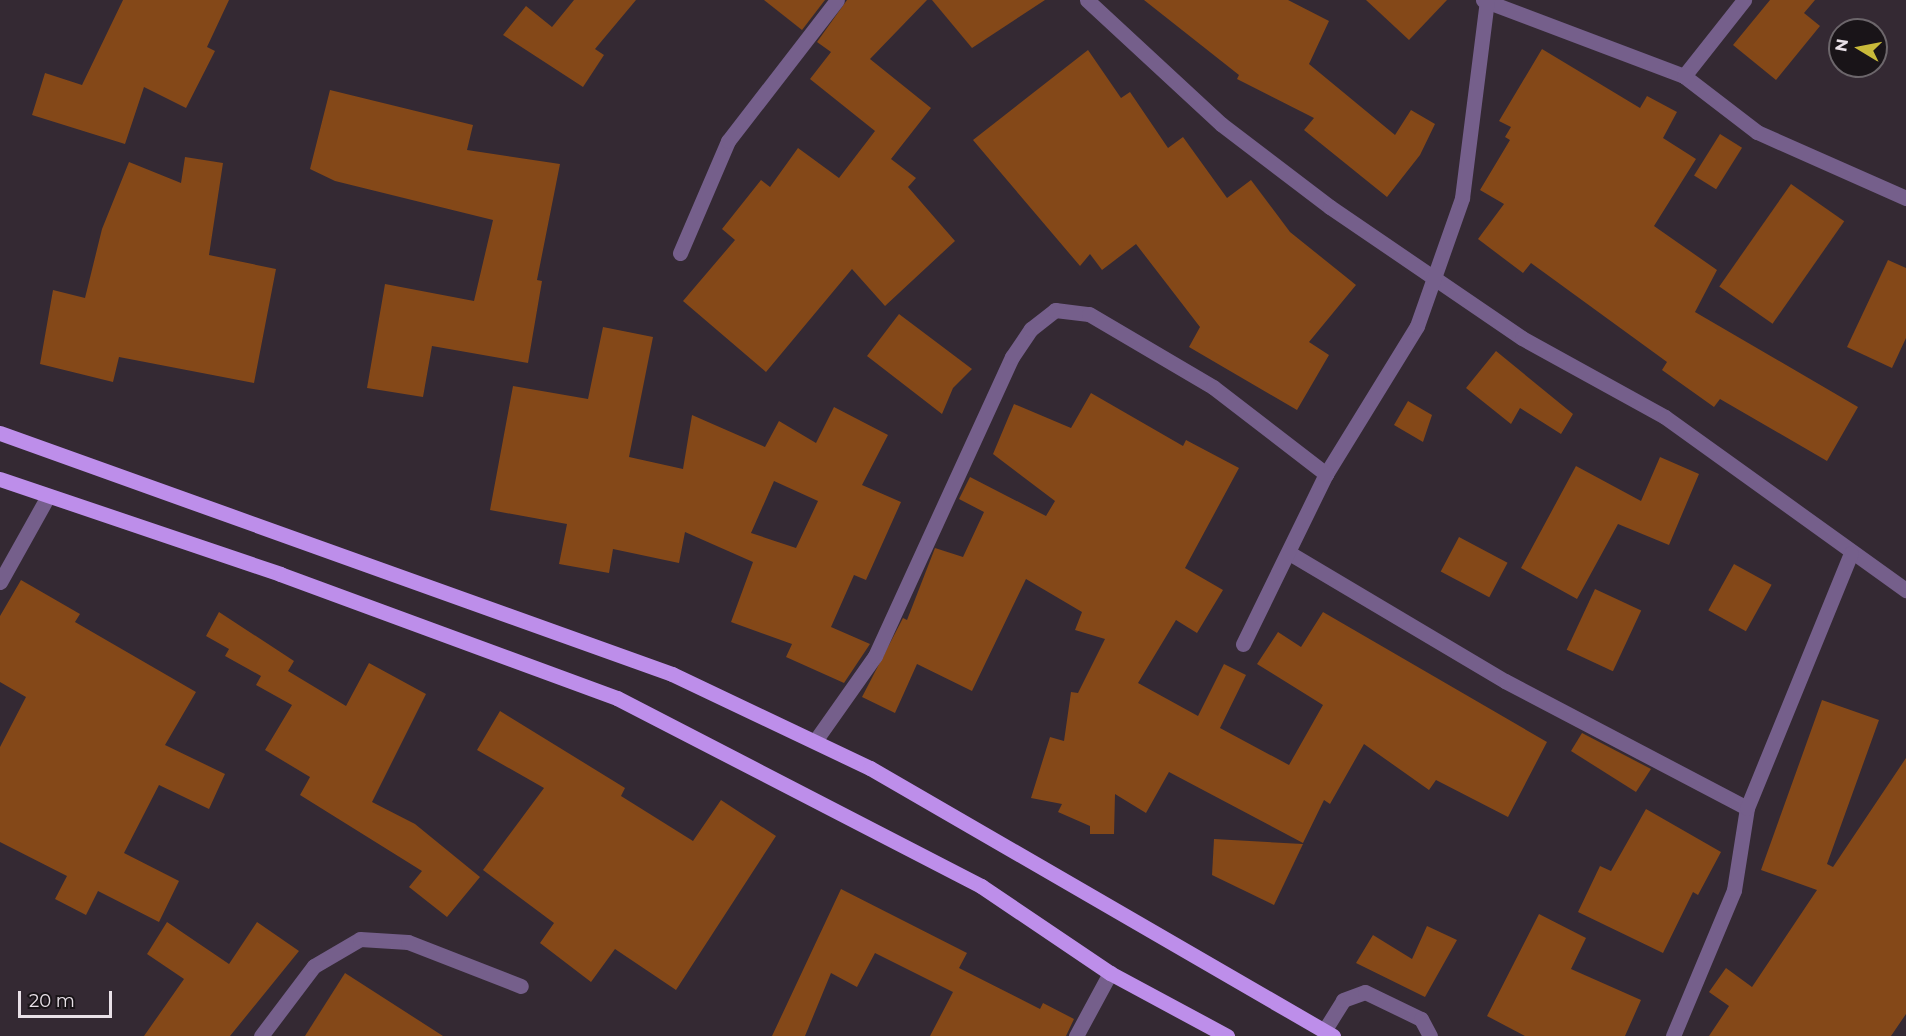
<!DOCTYPE html>
<html>
<head>
<meta charset="utf-8">
<style>
	body { margin:0 }
	#map { position:relative; width:1906px; height:1036px; overflow:hidden; background:#342933; font-family:Montserrat,sans-serif }
	div>[style] { position:absolute }
	.building>* { inset:0; background:#844818; transform-origin:0 0 }
	.service>* { height:15px; margin:-7.5px; padding:0 7.5px; transform-origin:7.5px; border-radius:7.5px; background:#755f8b }
	.minor>* { height:15px; margin:-7.5px; padding:0 7.5px; transform-origin:7.5px; border-radius:7.5px; background:#755f8b }
	.primary>* { height:15px; margin:-7.5px; padding:0 7.5px; transform-origin:7.5px; border-radius:7.5px; background:#bd8eea }
	span { translate:-50% -50%; white-space:nowrap; text-align:center; line-height:1.15; -webkit-text-stroke:4.5px #191418; paint-order:stroke }
	.north { position:absolute; left:1828px; top:18px; width:60px; height:60px; box-sizing:border-box; background:#191418; border:2px solid #6c666b; border-radius:50%; rotate:280deg; font-size:16px; font-weight:700; line-height:24px; text-align:center; color:#e9e1e8 }
	.north::after { content:''; display:block; margin:auto; width:21px; height:27px; background:#c9ba3a; clip-path:polygon(50% 0,100% 100%,50% 72%,0 100%) }
	.scale { position:absolute; left:18px; top:991px; width:94px; height:27px; box-sizing:border-box; border:3px solid #e9e1e8; border-top:0; padding-left:8px; font-size:18px; line-height:21px; white-space:nowrap; color:#e9e1e8; -webkit-text-stroke:4px #191418; paint-order:stroke }
</style>
</head>
<body>
<div id="map">
	<div class="building">
		<div style="clip-path:polygon(123px 0,229px 0,207px 47px,215px 51px,186px 108px,144px 87px,125px 144px,32px 115px,45px 73px,82px 85px)"></div>
		<div style="clip-path:polygon(574px 0,636px 0,595px 49px,604px 55px,583px 87px,503px 35px,526px 6px,552px 27px)"></div>
		<div style="clip-path:polygon(764px 0,825px 0,802px 30px)"></div>
		<div style="clip-path:polygon(847px 0,927px 0,870px 59px,931px 108px,891px 159px,916px 178px,908px 187px,955px 241px,885px 306px,852px 269px,766px 372px,683px 301px,735px 240px,722px 229px,761px 180px,770px 187px,798px 148px,839px 178px,875px 131px,810px 79px,831px 52px,817px 42px)"></div>
		<div style="clip-path:polygon(932px 0,1045px 0,972px 48px)"></div>
		<div style="clip-path:polygon(1144px 0,1288px 0,1329px 21px,1309px 64px,1395px 135px,1411px 110px,1435px 124px,1420px 155px,1387px 197px,1304px 130px,1314px 118px,1237px 79px,1239px 75px)"></div>
		<div style="clip-path:polygon(1366px 0,1447px 0,1409px 40px)"></div>
		<div style="clip-path:polygon(1770px 0,1815px 0,1804px 13px,1820px 26px,1776px 80px,1733px 45px)"></div>
		<div style="clip-path:polygon(1542px 49px,1640px 108px,1647px 96px,1677px 112px,1663px 138px,1696px 159px,1654px 226px,1717px 270px,1695px 312px,1858px 407px,1827px 461px,1720px 399px,1714px 407px,1662px 370px,1667px 362px,1531px 263px,1523px 273px,1478px 239px,1504px 204px,1480px 190px,1510px 140px,1505px 137px,1511px 127px,1499px 121px)"></div>
		<div style="clip-path:polygon(1088px 50px,1121px 98px,1130px 92px,1168px 148px,1183px 137px,1227px 198px,1251px 180px,1290px 232px,1356px 285px,1309px 342px,1329px 355px,1297px 410px,1189px 347px,1200px 327px,1136px 244px,1102px 270px,1090px 254px,1080px 266px,973px 140px)"></div>
		<div style="clip-path:polygon(330px 90px,473px 125px,467px 150px,560px 164px,537px 280px,542px 281px,528px 363px,432px 346px,423px 397px,367px 388px,385px 284px,474px 301px,493px 220px,335px 181px,310px 169px)"></div>
		<div style="left:1720px;top:134px;width:26px;height:49px;rotate:32deg"></div>
		<div style="clip-path:polygon(185px 157px,223px 163px,209px 255px,276px 269px,254px 383px,119px 357px,113px 382px,40px 364px,53px 290px,85px 298px,102px 229px,129px 162px,181px 183px)"></div>
		<div style="left:1791px;top:184px;width:65px;height:125px;rotate:35deg"></div>
		<div style="clip-path:polygon(1888px 260px,1906px 268px,1906px 338px,1892px 368px,1847px 347px)"></div>
		<div style="clip-path:polygon(899px 314px,972px 369px,953px 388px,942px 414px,867px 356px)"></div>
		<div style="clip-path:polygon(evenodd,603px 327px,653px 337px,629px 457px,683px 469px,692px 415px,765px 447px,779px 421px,816px 443px,834px 407px,888px 435px,862px 485px,901px 502px,866px 580px,854px 575px,831px 627px,870px 644px,844px 683px,786px 657px,792px 644px,731px 622px,753px 562px,685px 532px,679px 563px,613px 549px,609px 573px,559px 564px,567px 524px,490px 510px,513px 386px,588px 399px,603px 327px,774px 481px,818px 501px,796px 548px,751px 533px,774px 481px)"></div>
		<div style="clip-path:polygon(1496px 351px,1573px 414px,1561px 434px,1520px 408px,1511px 424px,1466px 388px)"></div>
		<div style="clip-path:polygon(1091px 393px,1183px 446px,1186px 440px,1239px 468px,1185px 568px,1223px 590px,1197px 633px,1176px 620px,1138px 683px,1198px 716px,1224px 664px,1246px 675px,1220px 728px,1289px 765px,1323px 705px,1257px 664px,1278px 632px,1301px 647px,1323px 612px,1547px 742px,1508px 817px,1436px 780px,1429px 790px,1364px 744px,1330px 804px,1324px 800px,1303px 843px,1169px 772px,1146px 813px,1115px 794px,1114px 834px,1090px 834px,1090px 826px,1058px 812px,1062px 804px,1031px 798px,1050px 737px,1064px 741px,1071px 692px,1078px 693px,1105px 639px,1075px 630px,1082px 612px,1026px 579px,972px 691px,917px 664px,895px 713px,862px 697px,903px 618px,907px 620px,935px 548px,963px 557px,984px 512px,959px 499px,970px 477px,1046px 516px,1055px 501px,993px 454px,1014px 404px,1071px 428px)"></div>
		<div style="clip-path:polygon(1408px 401px,1432px 415px,1423px 442px,1394px 425px)"></div>
		<div style="clip-path:polygon(1660px 457px,1699px 474px,1669px 545px,1618px 524px,1577px 599px,1521px 568px,1576px 466px,1641px 501px)"></div>
		<div style="left:1459px;top:537px;width:55px;height:39px;rotate:28deg"></div>
		<div style="left:1734px;top:564px;width:43px;height:53px;rotate:29deg"></div>
		<div style="clip-path:polygon(21px 580px,80px 614px,75px 622px,196px 692px,165px 745px,225px 774px,209px 809px,159px 785px,124px 853px,179px 881px,159px 922px,98px 891px,86px 915px,55px 899px,67px 876px,0 842px,0 747px,26px 697px,0 682px,0 616px)"></div>
		<div style="left:1595px;top:589px;width:51px;height:67px;rotate:25deg"></div>
		<div style="clip-path:polygon(219px 612px,294px 661px,288px 671px,346px 706px,369px 663px,426px 694px,372px 802px,415px 824px,480px 877px,447px 917px,409px 887px,422px 871px,300px 795px,310px 777px,265px 750px,292px 705px,256px 685px,261px 676px,225px 656px,229px 649px,206px 636px)"></div>
		<div style="clip-path:polygon(1822px 700px,1879px 720px,1827px 864px,1833px 867px,1906px 758px,1906px 1014px,1891px 1036px,1709px 1036px,1729px 1006px,1709px 992px,1726px 968px,1752px 987px,1817px 890px,1761px 870px)"></div>
		<div style="clip-path:polygon(500px 711px,625px 788px,621px 796px,693px 841px,721px 800px,776px 836px,676px 990px,615px 949px,591px 982px,540px 943px,554px 923px,483px 870px,544px 788px,477px 750px)"></div>
		<div style="clip-path:polygon(1582px 733px,1651px 769px,1636px 792px,1571px 751px)"></div>
		<div style="clip-path:polygon(1646px 809px,1721px 852px,1698px 895px,1693px 892px,1663px 953px,1578px 912px,1600px 866px,1611px 871px)"></div>
		<div style="clip-path:polygon(1214px 839px,1303px 844px,1274px 905px,1212px 875px)"></div>
		<div style="clip-path:polygon(841px 889px,967px 953px,959px 968px,1040px 1009px,1043px 1003px,1074px 1019px,1066px 1036px,930px 1036px,953px 992px,875px 953px,857px 987px,831px 973px,805px 1036px,772px 1036px)"></div>
		<div style="clip-path:polygon(1539px 914px,1586px 938px,1571px 969px,1641px 1000px,1625px 1036px,1525px 1036px,1487px 1016px)"></div>
		<div style="clip-path:polygon(167px 922px,229px 964px,257px 922px,299px 951px,230px 1036px,144px 1036px,184px 979px,147px 954px)"></div>
		<div style="clip-path:polygon(1427px 926px,1457px 940px,1425px 997px,1356px 963px,1373px 935px,1412px 959px)"></div>
		<div style="clip-path:polygon(345px 973px,443px 1036px,305px 1036px)"></div>
	</div>
	<div class="service">
		<div style="left:1324px;top:1031px;width:36px;rotate:-58deg"></div>
		<div style="left:1343px;top:1000px;width:23px;rotate:-20deg"></div>
		<div style="left:1365px;top:992px;width:62px;rotate:25.7deg"></div>
		<div style="left:1421px;top:1019px;width:19px;rotate:62deg"></div>
		<div style="left:1076px;top:1036px;width:72px;rotate:-61.6deg"></div>
	</div>
	<div class="minor">
		<div style="left:1087px;top:0;width:183px;rotate:42.8deg"></div>
		<div style="left:1221px;top:124px;width:137px;rotate:37.3deg"></div>
		<div style="left:1330px;top:207px;width:232px;rotate:34.3deg"></div>
		<div style="left:1522px;top:338px;width:163px;rotate:28.9deg"></div>
		<div style="left:1665px;top:417px;width:297px;rotate:35.7deg"></div>
		<div style="left:1483px;top:0;width:215px;rotate:20.7deg"></div>
		<div style="left:1684px;top:76px;width:92px;rotate:37.5deg"></div>
		<div style="left:1757px;top:132px;width:163px;rotate:23.9deg"></div>
		<div style="left:1684px;top:76px;width:97px;rotate:-51.7deg"></div>
		<div style="left:680px;top:253px;width:122px;rotate:-66.8deg"></div>
		<div style="left:728px;top:141px;width:178px;rotate:-52.3deg"></div>
		<div style="left:1291px;top:554px;width:249px;rotate:30.7deg"></div>
		<div style="left:1505px;top:681px;width:273px;rotate:27.7deg"></div>
		<div style="left:0;top:582px;width:96px;rotate:-60.8deg"></div>
		<div style="left:1243px;top:644px;width:189px;rotate:-64deg"></div>
		<div style="left:1326px;top:474px;width:174px;rotate:-58.4deg"></div>
		<div style="left:1417px;top:326px;width:136px;rotate:-70.6deg"></div>
		<div style="left:1462px;top:198px;width:200px;rotate:-82.8deg"></div>
		<div style="left:815px;top:741px;width:104px;rotate:-54.8deg"></div>
		<div style="left:875px;top:656px;width:329px;rotate:-65.4deg"></div>
		<div style="left:1012px;top:357px;width:34px;rotate:-56deg"></div>
		<div style="left:1031px;top:329px;width:31px;rotate:-38deg"></div>
		<div style="left:1055px;top:310px;width:34px;rotate:7deg"></div>
		<div style="left:1089px;top:314px;width:144px;rotate:30.5deg"></div>
		<div style="left:1213px;top:387px;width:143px;rotate:37.6deg"></div>
		<div style="left:261px;top:1036px;width:88px;rotate:-52.9deg"></div>
		<div style="left:314px;top:966px;width:53px;rotate:-30.4deg"></div>
		<div style="left:360px;top:939px;width:48px;rotate:3.6deg"></div>
		<div style="left:408px;top:942px;width:121px;rotate:21.3deg"></div>
		<div style="left:1673px;top:1036px;width:158px;rotate:-67.3deg"></div>
		<div style="left:1734px;top:890px;width:83px;rotate:-81deg"></div>
		<div style="left:1747px;top:808px;width:275px;rotate:-67.8deg"></div>
	</div>
	<div class="primary">
		<div style="left:0;top:433px;width:714px;rotate:19.73deg"></div>
		<div style="left:672px;top:674px;width:219px;rotate:25.4deg"></div>
		<div style="left:870px;top:768px;width:535px;rotate:30.06deg"></div>
		<div style="left:0;top:479px;width:296px;rotate:18.7deg"></div>
		<div style="left:280px;top:574px;width:359px;rotate:20.2deg"></div>
		<div style="left:617px;top:698px;width:410px;rotate:27.3deg"></div>
		<div style="left:981px;top:886px;width:156px;rotate:34deg"></div>
		<div style="left:1110px;top:973px;width:133px;rotate:28.3deg"></div>
	</div>
	<div class="north">N</div>
	<div class="scale">20 m</div>
</div>
</body>
</html>
